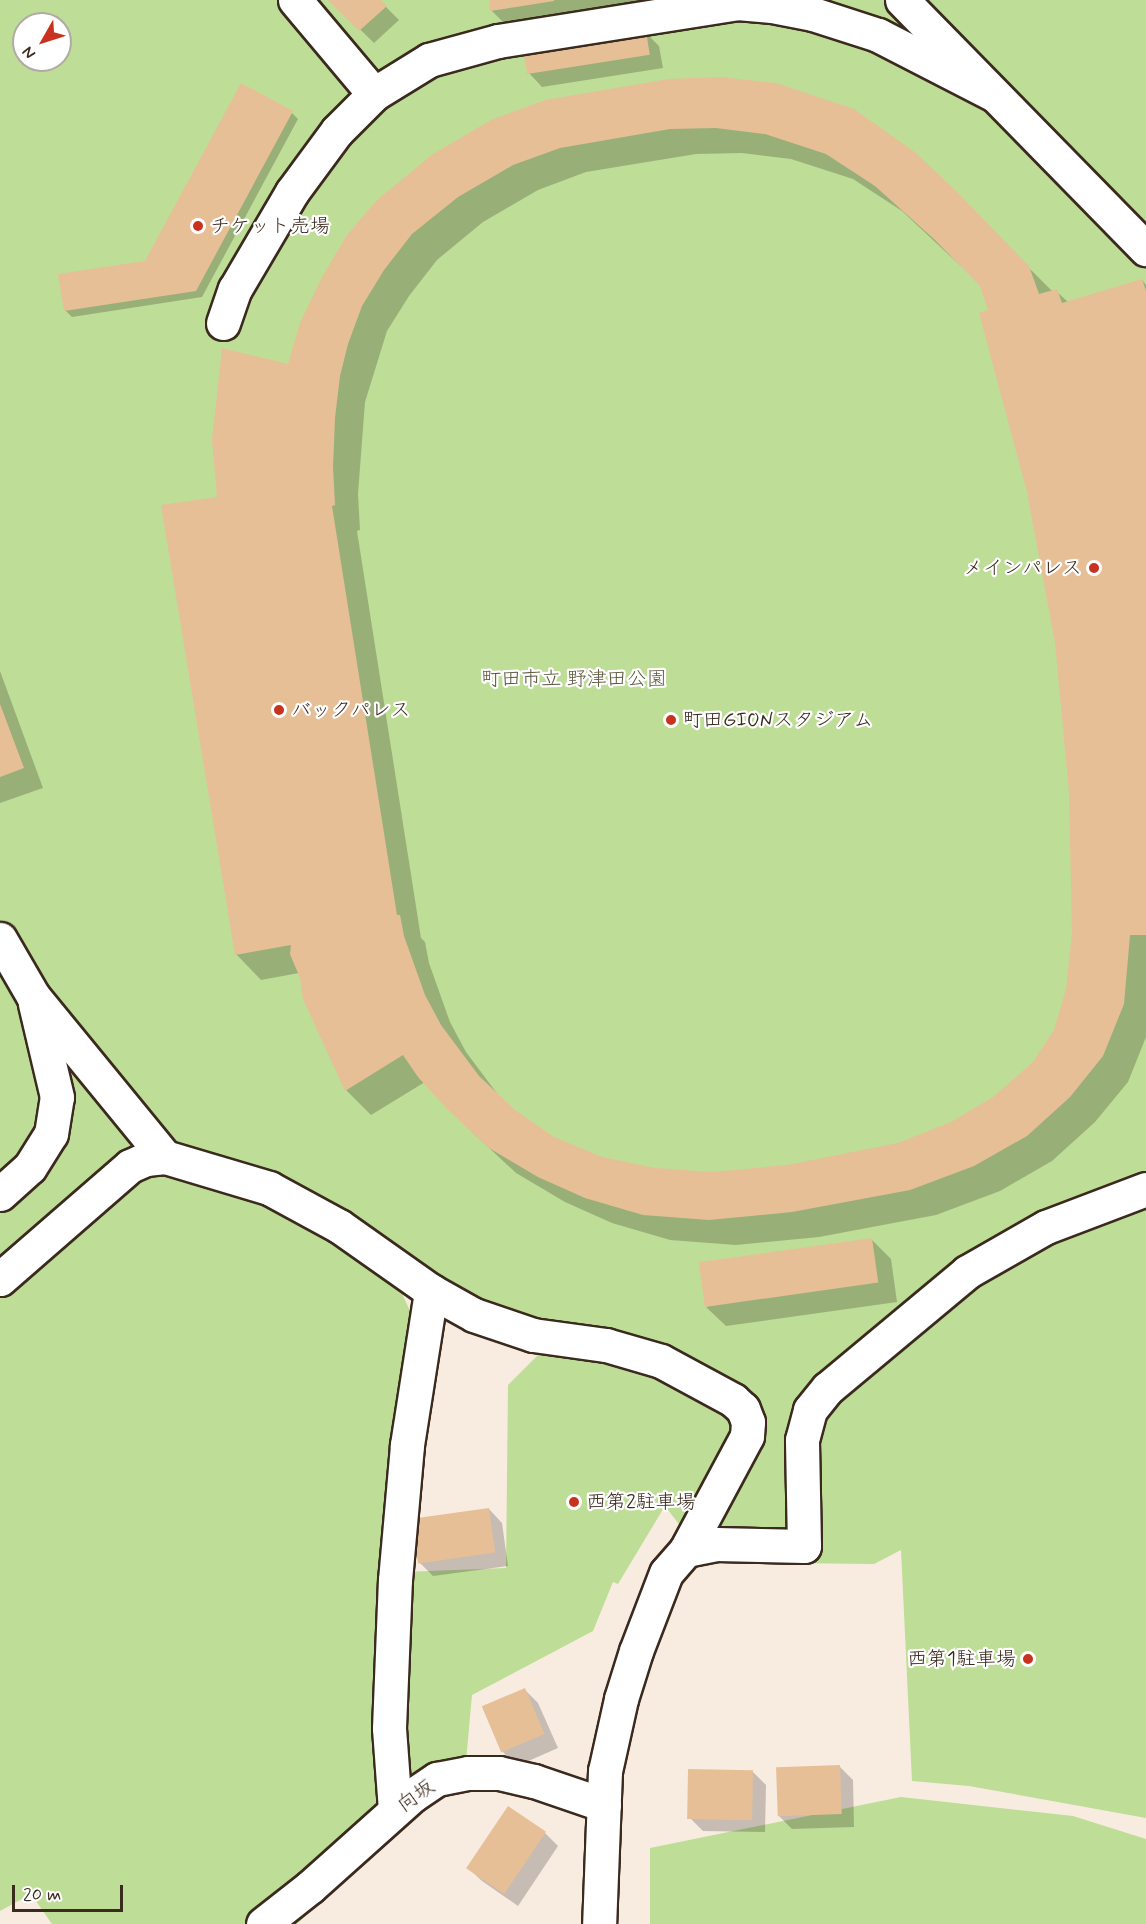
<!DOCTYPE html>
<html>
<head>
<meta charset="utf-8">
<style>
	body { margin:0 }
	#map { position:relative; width:1146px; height:1924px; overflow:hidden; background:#f8ece0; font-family:Mynerve,"Klee One",sans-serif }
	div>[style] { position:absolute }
	.green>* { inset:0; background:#bedd96 }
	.shadow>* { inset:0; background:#0003 }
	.building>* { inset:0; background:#e7bf97; transform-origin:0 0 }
	.roads { filter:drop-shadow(2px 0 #3b2a1e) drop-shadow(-2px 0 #3b2a1e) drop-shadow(0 2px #3b2a1e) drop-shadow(0 -2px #3b2a1e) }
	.minor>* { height:33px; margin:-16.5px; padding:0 16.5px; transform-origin:16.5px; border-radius:16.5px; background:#fff }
	.dots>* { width:16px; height:16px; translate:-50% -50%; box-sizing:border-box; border:3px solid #fff; border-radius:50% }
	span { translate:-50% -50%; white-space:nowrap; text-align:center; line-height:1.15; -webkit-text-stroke:4.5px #fff; paint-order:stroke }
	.poi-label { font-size:20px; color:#3b2a1e }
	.left { translate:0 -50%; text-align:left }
	.right { translate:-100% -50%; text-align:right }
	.park-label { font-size:20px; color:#5c573c }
	.street-label { font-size:20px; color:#3b2a1e }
	.north { position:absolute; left:12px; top:12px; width:60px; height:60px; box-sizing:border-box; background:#fff; border:2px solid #b1aaa5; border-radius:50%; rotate:231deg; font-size:16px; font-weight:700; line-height:24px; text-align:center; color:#3b2a1e }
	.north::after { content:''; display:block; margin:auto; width:21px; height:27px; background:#c8321e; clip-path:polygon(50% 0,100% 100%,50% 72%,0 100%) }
	.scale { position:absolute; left:12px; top:1885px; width:111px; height:27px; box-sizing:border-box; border:3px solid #3b2a1e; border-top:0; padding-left:8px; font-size:18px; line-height:21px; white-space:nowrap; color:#3b2a1e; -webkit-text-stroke:4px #fff; paint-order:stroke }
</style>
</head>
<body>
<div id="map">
	<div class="green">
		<div style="clip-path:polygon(evenodd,0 0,1146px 0,1146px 1818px,969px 1786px,912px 1781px,901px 1550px,874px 1564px,708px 1562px,665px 1506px,618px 1584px,613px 1582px,593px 1631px,472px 1695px,466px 1761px,400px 1792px,404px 1572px,506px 1568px,508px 1385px,544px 1349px,535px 1320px,478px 1301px,410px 1255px,403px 1296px,412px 1315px,394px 1833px,297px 1924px,52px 1924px,31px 1894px,0 1911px,0 0,24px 24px,60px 24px,60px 60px,24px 60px,24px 24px)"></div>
		<div style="clip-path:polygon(901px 1797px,1073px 1816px,1146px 1839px,1146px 1924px,650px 1924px,650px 1848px)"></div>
	</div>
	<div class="shadow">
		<div style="clip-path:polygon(330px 0,379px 0,399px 20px,374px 43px)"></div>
		<div style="clip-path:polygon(490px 0,682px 0,512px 31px,492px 11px)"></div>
		<div style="clip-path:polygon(646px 33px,659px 46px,663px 68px,542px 87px,529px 73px)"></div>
		<div style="clip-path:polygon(evenodd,546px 101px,915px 154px,1053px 292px,1056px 291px,1069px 303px,1142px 280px,1146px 285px,1146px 1037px,1128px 1082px,1095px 1122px,1052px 1161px,1000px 1191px,936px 1215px,819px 1237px,736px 1245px,670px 1240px,612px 1223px,565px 1202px,516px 1173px,473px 1133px,425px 1082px,371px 1115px,346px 1090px,299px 973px,261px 980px,236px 954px,219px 498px,289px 366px,302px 323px,546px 101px,742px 153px,791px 159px,853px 179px,902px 211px,981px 285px,990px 311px,1029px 491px,1057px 643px,1071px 792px,1073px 933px,1068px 990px,1055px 1030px,1034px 1063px,994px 1098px,952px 1123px,898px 1144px,787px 1166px,712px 1174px,655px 1170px,602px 1159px,554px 1138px,514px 1111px,502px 1100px,466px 1052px,450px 1022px,429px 963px,425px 942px,421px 938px,357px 531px,360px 530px,358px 494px,365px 402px,387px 331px,409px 296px,437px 260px,483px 222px,538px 190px,586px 172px,696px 154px,742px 153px)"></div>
		<div style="clip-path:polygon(292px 113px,298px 119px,202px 297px,72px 317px,65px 310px,146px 262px)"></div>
		<div style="clip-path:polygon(0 671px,43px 788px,0 803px)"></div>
		<div style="clip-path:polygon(872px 1240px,891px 1259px,897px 1302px,726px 1326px,706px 1307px)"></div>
		<div style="clip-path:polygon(489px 1509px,502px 1523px,508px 1566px,433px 1576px,420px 1563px)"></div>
		<div style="clip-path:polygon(525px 1690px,538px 1703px,558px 1748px,517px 1766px,503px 1752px,484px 1708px)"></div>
		<div style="clip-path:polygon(839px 1766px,853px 1780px,854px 1827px,792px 1829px,778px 1815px)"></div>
		<div style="clip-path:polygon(753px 1772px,766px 1785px,765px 1832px,703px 1831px,690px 1818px)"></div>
		<div style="clip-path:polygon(545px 1833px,558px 1846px,518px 1906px,482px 1881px,468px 1868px)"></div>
	</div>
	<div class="building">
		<div style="clip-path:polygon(328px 0,381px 0,387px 6px,359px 31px)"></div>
		<div style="clip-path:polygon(489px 0,554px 0,554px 1px,490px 11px)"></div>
		<div style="left:646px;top:31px;width:24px;height:124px;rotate:81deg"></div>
		<div style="clip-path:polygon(evenodd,720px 77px,776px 83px,854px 109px,916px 153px,955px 190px,1029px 266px,1039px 294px,1057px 289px,1062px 303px,1142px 279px,1146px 291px,1146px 935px,1130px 935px,1124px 1004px,1103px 1056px,1070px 1097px,1027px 1136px,974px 1166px,910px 1190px,792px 1212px,709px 1220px,643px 1215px,585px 1198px,538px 1177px,489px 1148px,446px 1108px,418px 1077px,403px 1055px,345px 1091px,303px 999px,300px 978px,290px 954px,291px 945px,235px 955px,161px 505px,217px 497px,212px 440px,222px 348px,288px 364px,300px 323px,321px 279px,347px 235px,377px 200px,433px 154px,493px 119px,546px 100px,668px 79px,720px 77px,716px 128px,765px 134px,826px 154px,875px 186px,935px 240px,980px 286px,988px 310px,979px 313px,1027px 492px,1055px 643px,1069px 792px,1072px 933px,1066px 989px,1054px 1030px,1033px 1062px,993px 1097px,951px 1122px,898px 1143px,787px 1165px,712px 1172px,655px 1168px,602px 1157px,554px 1137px,515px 1110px,479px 1076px,441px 1025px,425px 995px,404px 936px,400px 915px,397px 915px,332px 506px,335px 505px,333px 467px,335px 418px,340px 376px,348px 344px,362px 306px,384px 270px,412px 234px,458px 197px,513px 165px,560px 148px,670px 129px,716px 128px)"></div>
		<div style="clip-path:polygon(241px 83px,293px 111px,196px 291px,64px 311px,58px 274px,145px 261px)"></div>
		<div style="clip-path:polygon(0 704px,24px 768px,0 777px)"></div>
		<div style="left:872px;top:1238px;width:45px;height:175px;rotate:82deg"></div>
		<div style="left:489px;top:1508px;width:45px;height:78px;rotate:82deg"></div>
		<div style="left:525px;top:1688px;width:50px;height:47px;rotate:67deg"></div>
		<div style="left:840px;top:1765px;width:49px;height:64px;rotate:88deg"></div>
		<div style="left:688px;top:1769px;width:65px;height:50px;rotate:1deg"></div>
		<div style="left:508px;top:1806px;width:46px;height:75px;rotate:34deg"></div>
	</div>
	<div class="roads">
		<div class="minor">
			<div style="left:295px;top:0;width:123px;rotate:50deg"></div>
			<div style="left:374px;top:94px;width:65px;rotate:-31.7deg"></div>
			<div style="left:429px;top:60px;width:72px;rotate:-15.4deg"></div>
			<div style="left:498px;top:41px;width:242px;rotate:-9deg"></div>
			<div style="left:737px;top:3px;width:35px;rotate:5deg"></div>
			<div style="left:772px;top:6px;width:42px;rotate:11deg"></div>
			<div style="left:813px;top:14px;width:68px;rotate:17.9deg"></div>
			<div style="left:878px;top:35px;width:129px;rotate:27.2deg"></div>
			<div style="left:902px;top:0;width:349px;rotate:45.6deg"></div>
			<div style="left:223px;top:323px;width:36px;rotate:-71deg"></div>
			<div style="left:235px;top:289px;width:113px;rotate:-59.6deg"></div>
			<div style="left:292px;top:192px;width:76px;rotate:-53.6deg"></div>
			<div style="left:337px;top:131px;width:52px;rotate:-45deg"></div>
			<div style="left:0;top:939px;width:66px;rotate:59.9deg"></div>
			<div style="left:33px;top:996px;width:208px;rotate:50.7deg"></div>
			<div style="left:0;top:1194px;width:40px;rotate:-42deg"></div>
			<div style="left:30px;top:1167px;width:39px;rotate:-58deg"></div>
			<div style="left:51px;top:1134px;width:37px;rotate:-81deg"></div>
			<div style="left:57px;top:1097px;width:96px;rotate:-103.3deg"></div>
			<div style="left:0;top:1279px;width:172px;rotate:-41deg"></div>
			<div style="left:130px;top:1166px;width:17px;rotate:-24deg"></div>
			<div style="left:146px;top:1159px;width:19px;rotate:-6deg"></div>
			<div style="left:165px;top:1157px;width:109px;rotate:16.6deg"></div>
			<div style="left:269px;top:1188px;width:80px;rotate:28.5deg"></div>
			<div style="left:339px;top:1226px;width:113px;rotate:35.2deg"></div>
			<div style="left:431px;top:1291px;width:49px;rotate:29.2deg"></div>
			<div style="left:474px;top:1315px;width:62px;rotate:18.7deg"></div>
			<div style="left:533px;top:1335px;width:74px;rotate:7.8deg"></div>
			<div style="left:606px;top:1345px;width:57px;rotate:16.2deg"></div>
			<div style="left:661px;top:1361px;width:82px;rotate:28.4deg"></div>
			<div style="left:733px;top:1400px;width:13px;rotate:42deg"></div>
			<div style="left:743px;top:1409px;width:14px;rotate:69deg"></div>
			<div style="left:748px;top:1422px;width:14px;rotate:94deg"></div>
			<div style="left:747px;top:1436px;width:129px;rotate:118.2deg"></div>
			<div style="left:686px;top:1550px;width:30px;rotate:131deg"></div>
			<div style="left:666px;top:1573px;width:84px;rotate:111deg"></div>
			<div style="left:636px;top:1651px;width:50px;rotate:107.4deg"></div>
			<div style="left:621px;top:1699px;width:74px;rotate:102.5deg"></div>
			<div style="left:605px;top:1771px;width:153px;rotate:92.2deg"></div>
			<div style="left:686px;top:1550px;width:31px;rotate:-11deg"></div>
			<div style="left:716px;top:1544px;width:88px;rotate:1.3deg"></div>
			<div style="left:804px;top:1546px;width:106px;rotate:-91.1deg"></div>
			<div style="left:802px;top:1440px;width:31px;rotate:-75deg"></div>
			<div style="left:810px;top:1410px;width:28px;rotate:-51deg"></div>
			<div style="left:828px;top:1388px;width:181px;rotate:-39.8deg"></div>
			<div style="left:967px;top:1272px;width:91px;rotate:-29.7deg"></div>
			<div style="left:1046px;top:1227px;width:107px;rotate:-20.8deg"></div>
			<div style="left:395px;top:1810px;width:82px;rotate:-94.2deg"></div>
			<div style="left:389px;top:1728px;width:148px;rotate:-87.7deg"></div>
			<div style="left:395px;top:1580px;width:136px;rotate:-84.9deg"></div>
			<div style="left:407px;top:1445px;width:156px;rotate:-81.1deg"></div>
			<div style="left:263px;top:1924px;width:60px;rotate:-38.2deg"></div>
			<div style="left:310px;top:1887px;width:138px;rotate:-41.8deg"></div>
			<div style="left:413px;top:1795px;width:29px;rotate:-34deg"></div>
			<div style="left:437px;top:1779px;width:32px;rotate:-11deg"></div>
			<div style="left:468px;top:1773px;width:31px"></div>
			<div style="left:499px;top:1773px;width:36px;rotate:13deg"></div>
			<div style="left:534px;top:1781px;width:74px;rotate:18.9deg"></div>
		</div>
	</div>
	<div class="dots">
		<div style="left:198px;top:226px;background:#c8321e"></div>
		<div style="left:1094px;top:568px;background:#c8321e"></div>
		<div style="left:279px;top:710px;background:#c8321e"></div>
		<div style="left:671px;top:720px;background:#c8321e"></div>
		<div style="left:574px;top:1502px;background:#c8321e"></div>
		<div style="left:1028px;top:1659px;background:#c8321e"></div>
	</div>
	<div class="poi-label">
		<span class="left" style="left:210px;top:226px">チケット売場</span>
		<span class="right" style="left:1082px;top:568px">メインパレス</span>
		<span class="left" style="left:291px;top:710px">バックパレス</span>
		<span class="left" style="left:683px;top:720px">町田GIONスタジアム</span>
		<span class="left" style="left:586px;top:1502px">西第2駐車場</span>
		<span class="right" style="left:1016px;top:1659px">西第1駐車場</span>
	</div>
	<div class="park-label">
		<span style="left:574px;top:679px">町田市立 野津田公園</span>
	</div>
	<div class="street-label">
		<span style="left:416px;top:1796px;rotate:-36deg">向坂</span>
	</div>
	<div class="north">N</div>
	<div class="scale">20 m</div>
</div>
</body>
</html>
